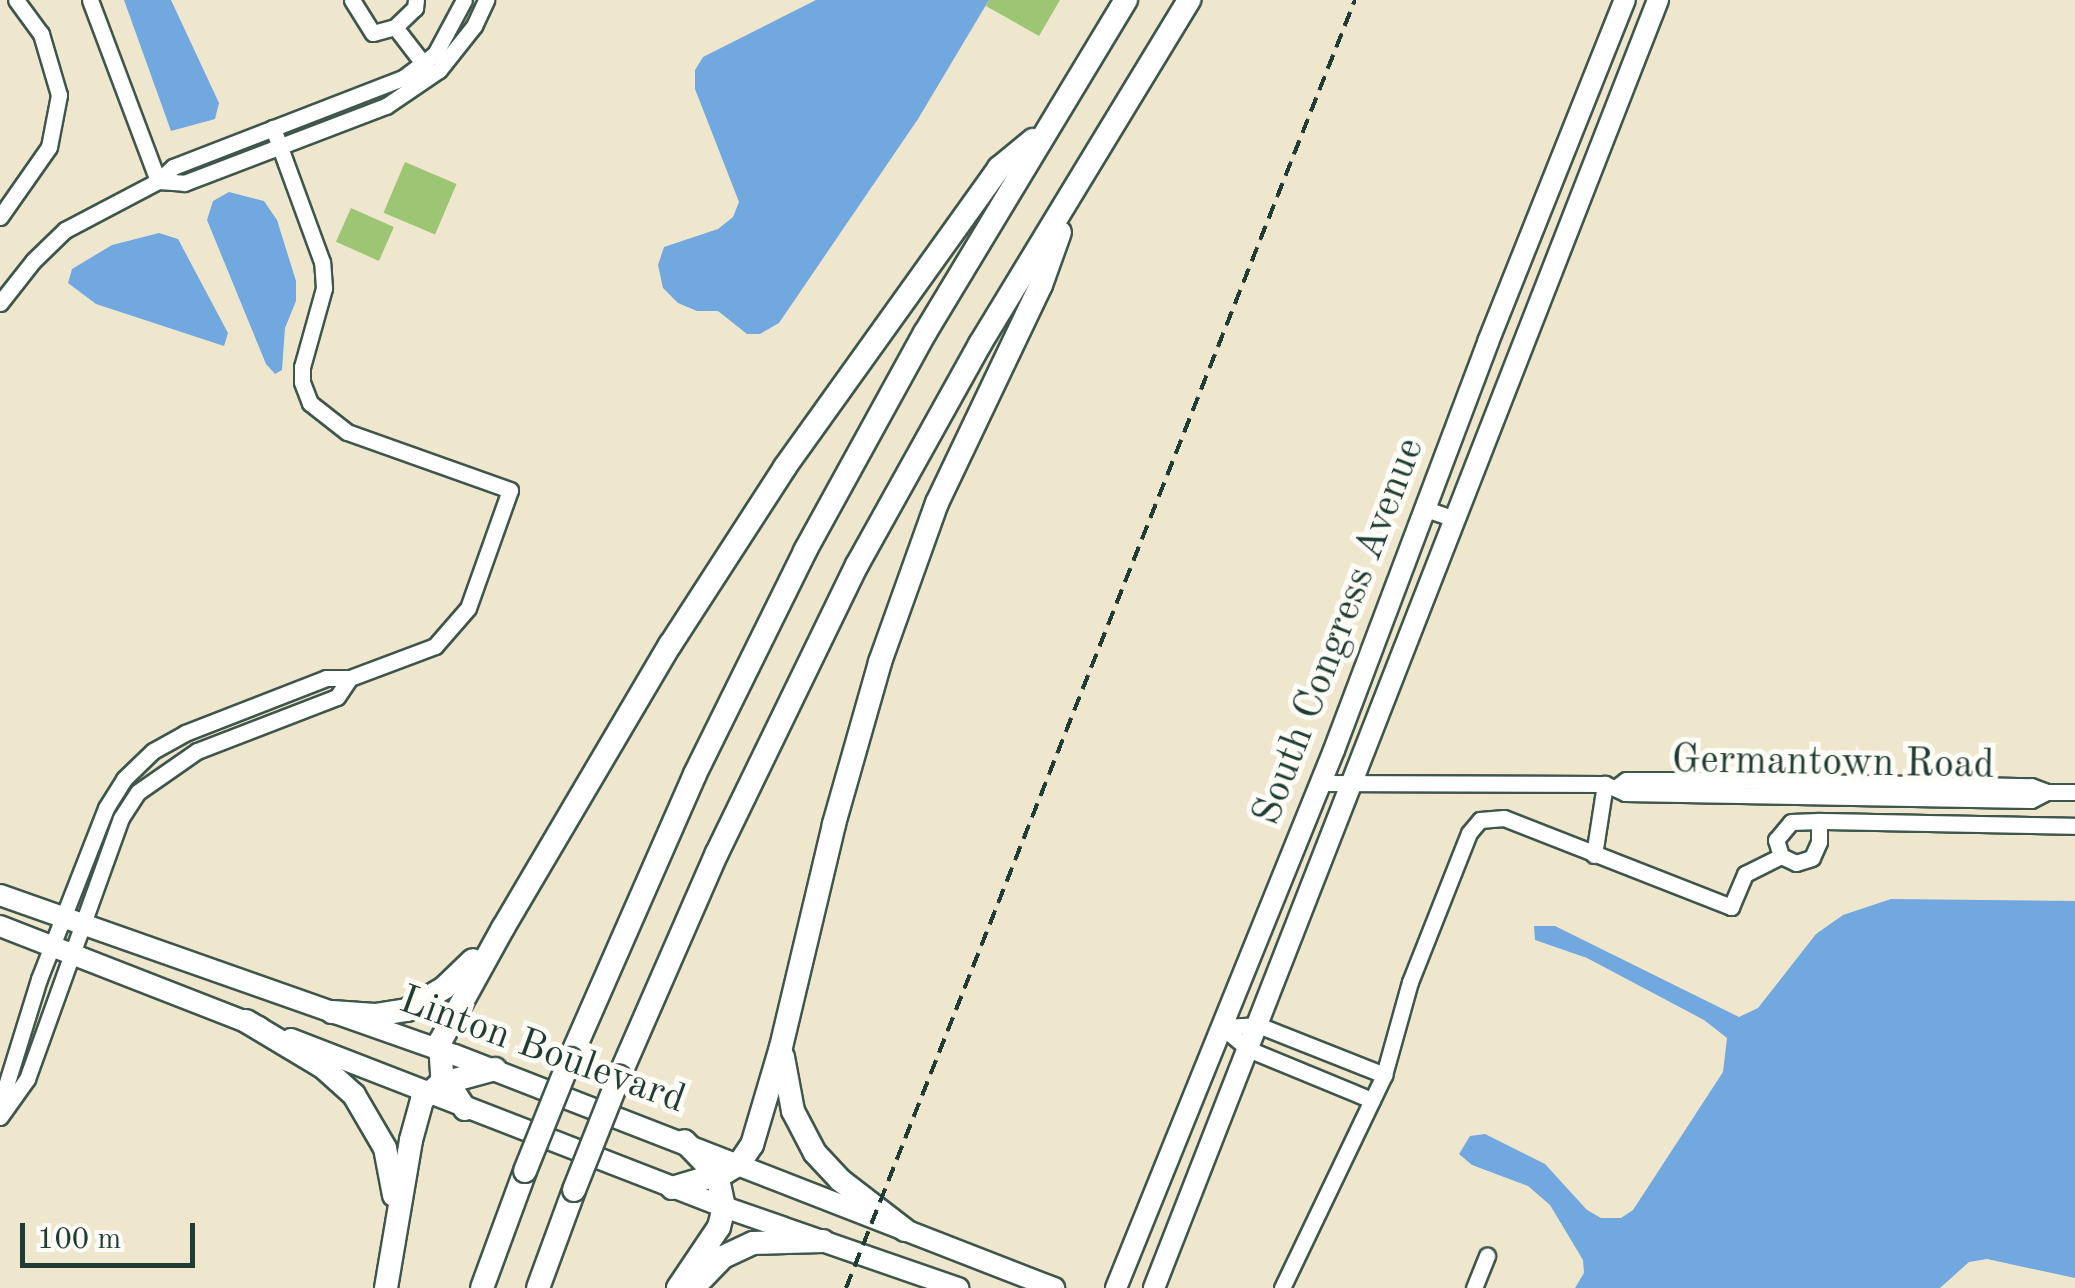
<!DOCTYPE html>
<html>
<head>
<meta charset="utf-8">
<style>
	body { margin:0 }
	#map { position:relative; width:2075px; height:1288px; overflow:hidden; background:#efe7cd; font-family:"Old Standard TT",serif }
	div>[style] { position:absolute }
	.green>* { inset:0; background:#9cc673; transform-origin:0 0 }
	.water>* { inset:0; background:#72a8e0 }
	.roads { filter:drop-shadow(2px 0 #3e564b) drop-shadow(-2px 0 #3e564b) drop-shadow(0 2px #3e564b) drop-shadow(0 -2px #3e564b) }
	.minor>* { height:15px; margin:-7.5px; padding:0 7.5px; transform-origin:7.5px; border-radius:7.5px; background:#fff }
	.major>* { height:20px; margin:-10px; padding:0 10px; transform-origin:10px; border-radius:10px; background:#fff }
	.highway>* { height:22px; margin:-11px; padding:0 11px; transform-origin:11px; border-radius:11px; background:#fff }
	.rail>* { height:4px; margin-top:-2px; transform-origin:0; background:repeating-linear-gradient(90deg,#1f3d34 0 15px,transparent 0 23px) }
	.bridges { filter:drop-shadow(2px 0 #3e564b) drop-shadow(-2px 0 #3e564b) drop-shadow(0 2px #3e564b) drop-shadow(0 -2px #3e564b) }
	.highway-bridge>* { height:22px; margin:-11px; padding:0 11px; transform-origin:11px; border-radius:11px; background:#fff }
	span { translate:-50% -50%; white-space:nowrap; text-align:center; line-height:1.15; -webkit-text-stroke:10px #fdfcf7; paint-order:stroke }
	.street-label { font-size:40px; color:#1f3d34 }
	.scale { position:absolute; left:20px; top:1223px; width:175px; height:45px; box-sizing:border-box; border:5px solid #1f3d34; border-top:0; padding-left:12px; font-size:30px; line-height:35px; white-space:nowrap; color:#1f3d34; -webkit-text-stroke:8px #fdfcf7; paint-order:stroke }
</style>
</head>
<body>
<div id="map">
	<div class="green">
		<div style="clip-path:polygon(989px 0,1060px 0,1039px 36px,986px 6px)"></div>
		<div style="left:405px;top:162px;width:56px;height:55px;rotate:23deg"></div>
		<div style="left:351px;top:208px;width:47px;height:37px;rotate:24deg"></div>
	</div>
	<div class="water">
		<div style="clip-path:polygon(124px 0,171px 0,219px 103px,215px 119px,171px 131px)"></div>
		<div style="clip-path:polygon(816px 0,989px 0,918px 119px,779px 323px,760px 334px,747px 334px,718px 311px,697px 311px,678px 303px,663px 288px,658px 265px,664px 247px,718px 229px,733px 217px,739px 202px,695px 89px,695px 70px,703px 57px)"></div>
		<div style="clip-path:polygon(229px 192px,264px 201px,277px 220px,296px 281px,296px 301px,285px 328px,282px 370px,275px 374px,266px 364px,207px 220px,213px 201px)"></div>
		<div style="clip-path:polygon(159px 233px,178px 239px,228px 333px,224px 346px,96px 304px,68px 283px,72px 269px,112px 245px)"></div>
		<div style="clip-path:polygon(1891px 899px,2075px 901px,2075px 1278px,1987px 1259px,1969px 1262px,1940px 1288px,1575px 1288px,1584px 1273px,1583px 1260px,1550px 1205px,1528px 1186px,1472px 1165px,1459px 1154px,1470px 1136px,1485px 1134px,1545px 1164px,1587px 1210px,1601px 1218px,1621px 1218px,1633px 1210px,1723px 1072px,1727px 1038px,1704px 1020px,1587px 958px,1535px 940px,1534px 926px,1555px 926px,1739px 1017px,1758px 1008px,1816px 934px,1843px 915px)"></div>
	</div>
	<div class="roads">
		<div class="minor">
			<div style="left:90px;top:0;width:193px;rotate:69.4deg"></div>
			<div style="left:352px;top:0;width:39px;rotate:58deg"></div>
			<div style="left:373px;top:33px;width:23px;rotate:-15deg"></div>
			<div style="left:395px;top:27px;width:28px;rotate:-44deg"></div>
			<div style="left:415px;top:8px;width:8px;rotate:-83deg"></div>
			<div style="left:395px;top:27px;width:56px;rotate:52.3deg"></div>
			<div style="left:158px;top:181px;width:26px;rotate:4deg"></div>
			<div style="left:184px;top:183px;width:216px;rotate:-20.9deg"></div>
			<div style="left:386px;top:106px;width:64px;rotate:-34.2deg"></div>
			<div style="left:439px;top:70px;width:56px;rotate:-51.5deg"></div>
			<div style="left:474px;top:26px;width:29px;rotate:-65deg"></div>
			<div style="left:0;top:217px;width:85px;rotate:-55deg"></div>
			<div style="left:49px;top:147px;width:53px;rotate:-79.1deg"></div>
			<div style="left:59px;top:95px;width:64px;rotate:-106.4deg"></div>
			<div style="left:41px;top:34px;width:42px;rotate:-126.3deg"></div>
			<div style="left:0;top:303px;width:53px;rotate:-51.8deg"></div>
			<div style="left:33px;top:261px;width:45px;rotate:-44.1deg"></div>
			<div style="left:65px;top:230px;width:105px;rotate:-27.8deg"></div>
			<div style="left:158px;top:181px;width:21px;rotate:-43deg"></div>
			<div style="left:173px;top:167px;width:247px;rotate:-21.2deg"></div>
			<div style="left:403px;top:78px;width:40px;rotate:-37deg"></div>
			<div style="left:435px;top:54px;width:61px;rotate:-61.8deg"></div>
			<div style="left:1426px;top:509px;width:28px;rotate:19deg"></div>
			<div style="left:1321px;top:783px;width:284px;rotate:0.2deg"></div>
			<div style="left:1605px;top:784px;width:22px;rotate:24deg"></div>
			<div style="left:1625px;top:793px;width:406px;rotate:1deg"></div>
			<div style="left:2031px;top:800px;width:18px;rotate:-27deg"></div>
			<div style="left:1618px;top:786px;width:10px;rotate:-37deg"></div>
			<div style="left:1626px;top:780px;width:83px"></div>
			<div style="left:1709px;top:780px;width:322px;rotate:1.1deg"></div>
			<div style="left:2031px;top:786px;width:17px;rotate:21deg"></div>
			<div style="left:2047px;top:792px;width:28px"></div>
			<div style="left:1819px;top:821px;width:21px;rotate:90deg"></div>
			<div style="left:1819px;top:842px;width:17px;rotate:114deg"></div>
			<div style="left:1812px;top:858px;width:17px;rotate:163deg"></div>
			<div style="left:1796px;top:863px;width:17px;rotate:-155deg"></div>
			<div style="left:1781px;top:856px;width:17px;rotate:-107deg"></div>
			<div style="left:1776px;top:840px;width:23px;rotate:-50deg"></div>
			<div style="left:1791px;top:822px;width:28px;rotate:-2deg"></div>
			<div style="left:1819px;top:821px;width:256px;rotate:1.1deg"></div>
			<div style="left:1594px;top:855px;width:72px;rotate:-81.2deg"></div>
			<div style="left:1222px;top:1027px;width:36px;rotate:-3deg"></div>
			<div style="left:1258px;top:1025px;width:136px;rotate:21.6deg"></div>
			<div style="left:1222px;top:1027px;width:34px;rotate:40deg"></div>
			<div style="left:1248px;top:1049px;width:134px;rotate:22.4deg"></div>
			<div style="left:0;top:1105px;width:132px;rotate:-72.8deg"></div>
			<div style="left:39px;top:979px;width:184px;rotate:-68.6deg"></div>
			<div style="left:106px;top:808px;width:34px;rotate:-58deg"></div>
			<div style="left:124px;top:779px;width:40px;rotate:-44deg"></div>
			<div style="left:153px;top:751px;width:37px;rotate:-29deg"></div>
			<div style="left:185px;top:733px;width:151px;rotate:-21.3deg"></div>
			<div style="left:326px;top:678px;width:24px"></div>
			<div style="left:350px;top:678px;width:91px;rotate:-20.6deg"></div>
			<div style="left:435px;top:646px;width:50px;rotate:-49deg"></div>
			<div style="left:468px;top:608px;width:125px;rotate:-70.4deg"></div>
			<div style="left:510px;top:490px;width:173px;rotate:-160.4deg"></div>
			<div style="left:347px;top:432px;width:47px;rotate:-141.9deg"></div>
			<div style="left:310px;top:403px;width:22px;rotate:-111deg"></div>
			<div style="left:302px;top:382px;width:15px;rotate:-90deg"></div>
			<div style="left:302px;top:367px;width:82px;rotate:-74.4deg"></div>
			<div style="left:324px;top:288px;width:26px;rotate:-94deg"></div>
			<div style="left:322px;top:262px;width:143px;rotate:-110.1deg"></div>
			<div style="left:0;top:1117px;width:47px;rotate:-54.6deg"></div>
			<div style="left:27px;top:1079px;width:277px;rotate:-70.2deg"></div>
			<div style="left:121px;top:818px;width:31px;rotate:-57deg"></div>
			<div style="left:138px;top:792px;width:72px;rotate:-34.8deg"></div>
			<div style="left:197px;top:751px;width:150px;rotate:-21.1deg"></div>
			<div style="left:337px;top:697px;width:23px;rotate:-56deg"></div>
			<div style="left:1282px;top:1288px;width:236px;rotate:-64.4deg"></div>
			<div style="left:1384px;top:1075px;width:97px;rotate:-74.4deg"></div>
			<div style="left:1410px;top:982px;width:160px;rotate:-68.4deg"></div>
			<div style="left:1469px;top:833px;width:17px;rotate:-50deg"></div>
			<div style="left:1480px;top:820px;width:24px;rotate:-5deg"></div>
			<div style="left:1504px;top:818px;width:244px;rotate:21.4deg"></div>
			<div style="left:1731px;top:907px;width:36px;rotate:-67deg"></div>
			<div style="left:1745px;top:874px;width:40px;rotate:-26.6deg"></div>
			<div style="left:1474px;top:1288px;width:35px;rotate:-68deg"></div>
		</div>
		<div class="major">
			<div style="left:0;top:895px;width:482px;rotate:19.4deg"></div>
			<div style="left:455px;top:1055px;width:643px;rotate:21.26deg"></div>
			<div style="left:0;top:926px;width:278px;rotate:21.3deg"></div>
			<div style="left:291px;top:1039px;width:464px;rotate:21.2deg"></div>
			<div style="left:724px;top:1207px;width:248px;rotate:19.1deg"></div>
			<div style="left:1116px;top:1288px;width:580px;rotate:-67.94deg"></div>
			<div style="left:1334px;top:750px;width:436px;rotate:-69.3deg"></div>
			<div style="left:1488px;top:342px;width:368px;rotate:-68.2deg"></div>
			<div style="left:1154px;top:1288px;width:1383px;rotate:-68.63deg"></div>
		</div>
		<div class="highway">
			<div style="left:332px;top:1012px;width:43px;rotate:4deg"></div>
			<div style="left:375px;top:1015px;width:32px;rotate:-9deg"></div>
			<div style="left:407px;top:1010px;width:43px;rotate:-30.7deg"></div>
			<div style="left:444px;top:988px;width:40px;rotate:-44deg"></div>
			<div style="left:246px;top:1021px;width:90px;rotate:30.9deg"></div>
			<div style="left:323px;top:1067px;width:42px;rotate:42.1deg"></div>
			<div style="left:354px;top:1095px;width:61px;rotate:59.7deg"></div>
			<div style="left:385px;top:1148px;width:48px;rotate:79.2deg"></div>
			<div style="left:783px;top:1057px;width:55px;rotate:79.5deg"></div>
			<div style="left:793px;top:1111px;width:47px;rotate:62.4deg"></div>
			<div style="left:815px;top:1153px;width:37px;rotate:47deg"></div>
			<div style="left:840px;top:1180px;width:82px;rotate:37.6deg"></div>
			<div style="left:570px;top:1059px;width:311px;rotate:-66.3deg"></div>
			<div style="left:695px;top:774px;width:249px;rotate:-63.7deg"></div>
			<div style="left:805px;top:551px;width:249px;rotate:-61.2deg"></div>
			<div style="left:925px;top:333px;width:389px;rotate:-58.9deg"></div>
			<div style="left:619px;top:1077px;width:244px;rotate:-66.4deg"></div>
			<div style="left:717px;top:853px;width:320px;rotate:-64.1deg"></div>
			<div style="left:857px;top:565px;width:253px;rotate:-60.9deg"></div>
			<div style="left:980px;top:344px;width:403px;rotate:-58.7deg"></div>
			<div style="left:465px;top:1109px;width:43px;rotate:-122.6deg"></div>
			<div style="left:442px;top:1073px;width:31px;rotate:-94deg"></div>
			<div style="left:440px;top:1042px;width:130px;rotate:-61.1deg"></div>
			<div style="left:503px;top:928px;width:329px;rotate:-59.5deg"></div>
			<div style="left:670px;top:645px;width:212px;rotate:-57.1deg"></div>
			<div style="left:785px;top:467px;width:368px;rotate:-54.4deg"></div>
			<div style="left:999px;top:168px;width:44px;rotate:-39.5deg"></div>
			<div style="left:672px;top:1188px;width:56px;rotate:-16.5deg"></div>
			<div style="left:726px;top:1172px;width:15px;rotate:-32deg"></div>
			<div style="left:739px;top:1164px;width:23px;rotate:-56deg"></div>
			<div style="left:752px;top:1145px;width:102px;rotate:-73.5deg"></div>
			<div style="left:781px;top:1047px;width:229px;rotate:-76.6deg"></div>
			<div style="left:834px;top:824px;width:168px;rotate:-74.1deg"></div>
			<div style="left:880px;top:662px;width:169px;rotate:-70.3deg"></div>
			<div style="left:937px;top:503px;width:242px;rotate:-64.5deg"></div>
			<div style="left:1041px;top:285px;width:56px;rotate:-70.3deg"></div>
			<div style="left:386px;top:1288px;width:150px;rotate:-80.4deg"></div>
			<div style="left:411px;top:1140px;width:41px;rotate:-74.6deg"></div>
			<div style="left:422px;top:1100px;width:24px;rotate:-42deg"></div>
			<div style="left:440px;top:1084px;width:57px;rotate:-15.3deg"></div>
			<div style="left:482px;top:1288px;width:125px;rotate:-69.8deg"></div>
			<div style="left:538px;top:1288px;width:104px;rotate:-69.8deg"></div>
			<div style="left:678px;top:1288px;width:73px;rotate:-56.1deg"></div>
			<div style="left:719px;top:1227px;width:21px;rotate:-76deg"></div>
			<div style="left:724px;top:1207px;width:33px;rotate:-102deg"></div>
			<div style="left:717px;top:1175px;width:47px;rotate:-134.1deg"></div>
			<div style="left:693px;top:1288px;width:43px;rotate:-45.9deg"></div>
			<div style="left:723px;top:1257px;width:33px;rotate:-25deg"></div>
			<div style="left:753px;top:1243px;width:70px;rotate:-1.6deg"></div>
		</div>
	</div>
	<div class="rail">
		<div style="left:846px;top:1288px;width:1385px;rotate:-68.44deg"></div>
	</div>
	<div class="bridges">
		<div class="highway-bridge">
			<div style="left:525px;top:1171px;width:121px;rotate:-68.1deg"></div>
			<div style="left:574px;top:1190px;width:122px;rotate:-68.3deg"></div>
		</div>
	</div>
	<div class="street-label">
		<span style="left:1340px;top:632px;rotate:-69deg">South Congress Avenue</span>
		<span style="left:1833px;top:764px;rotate:1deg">Germantown Road</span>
		<span style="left:542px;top:1051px;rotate:20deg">Linton Boulevard</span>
	</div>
	<div class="scale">100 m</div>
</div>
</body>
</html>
